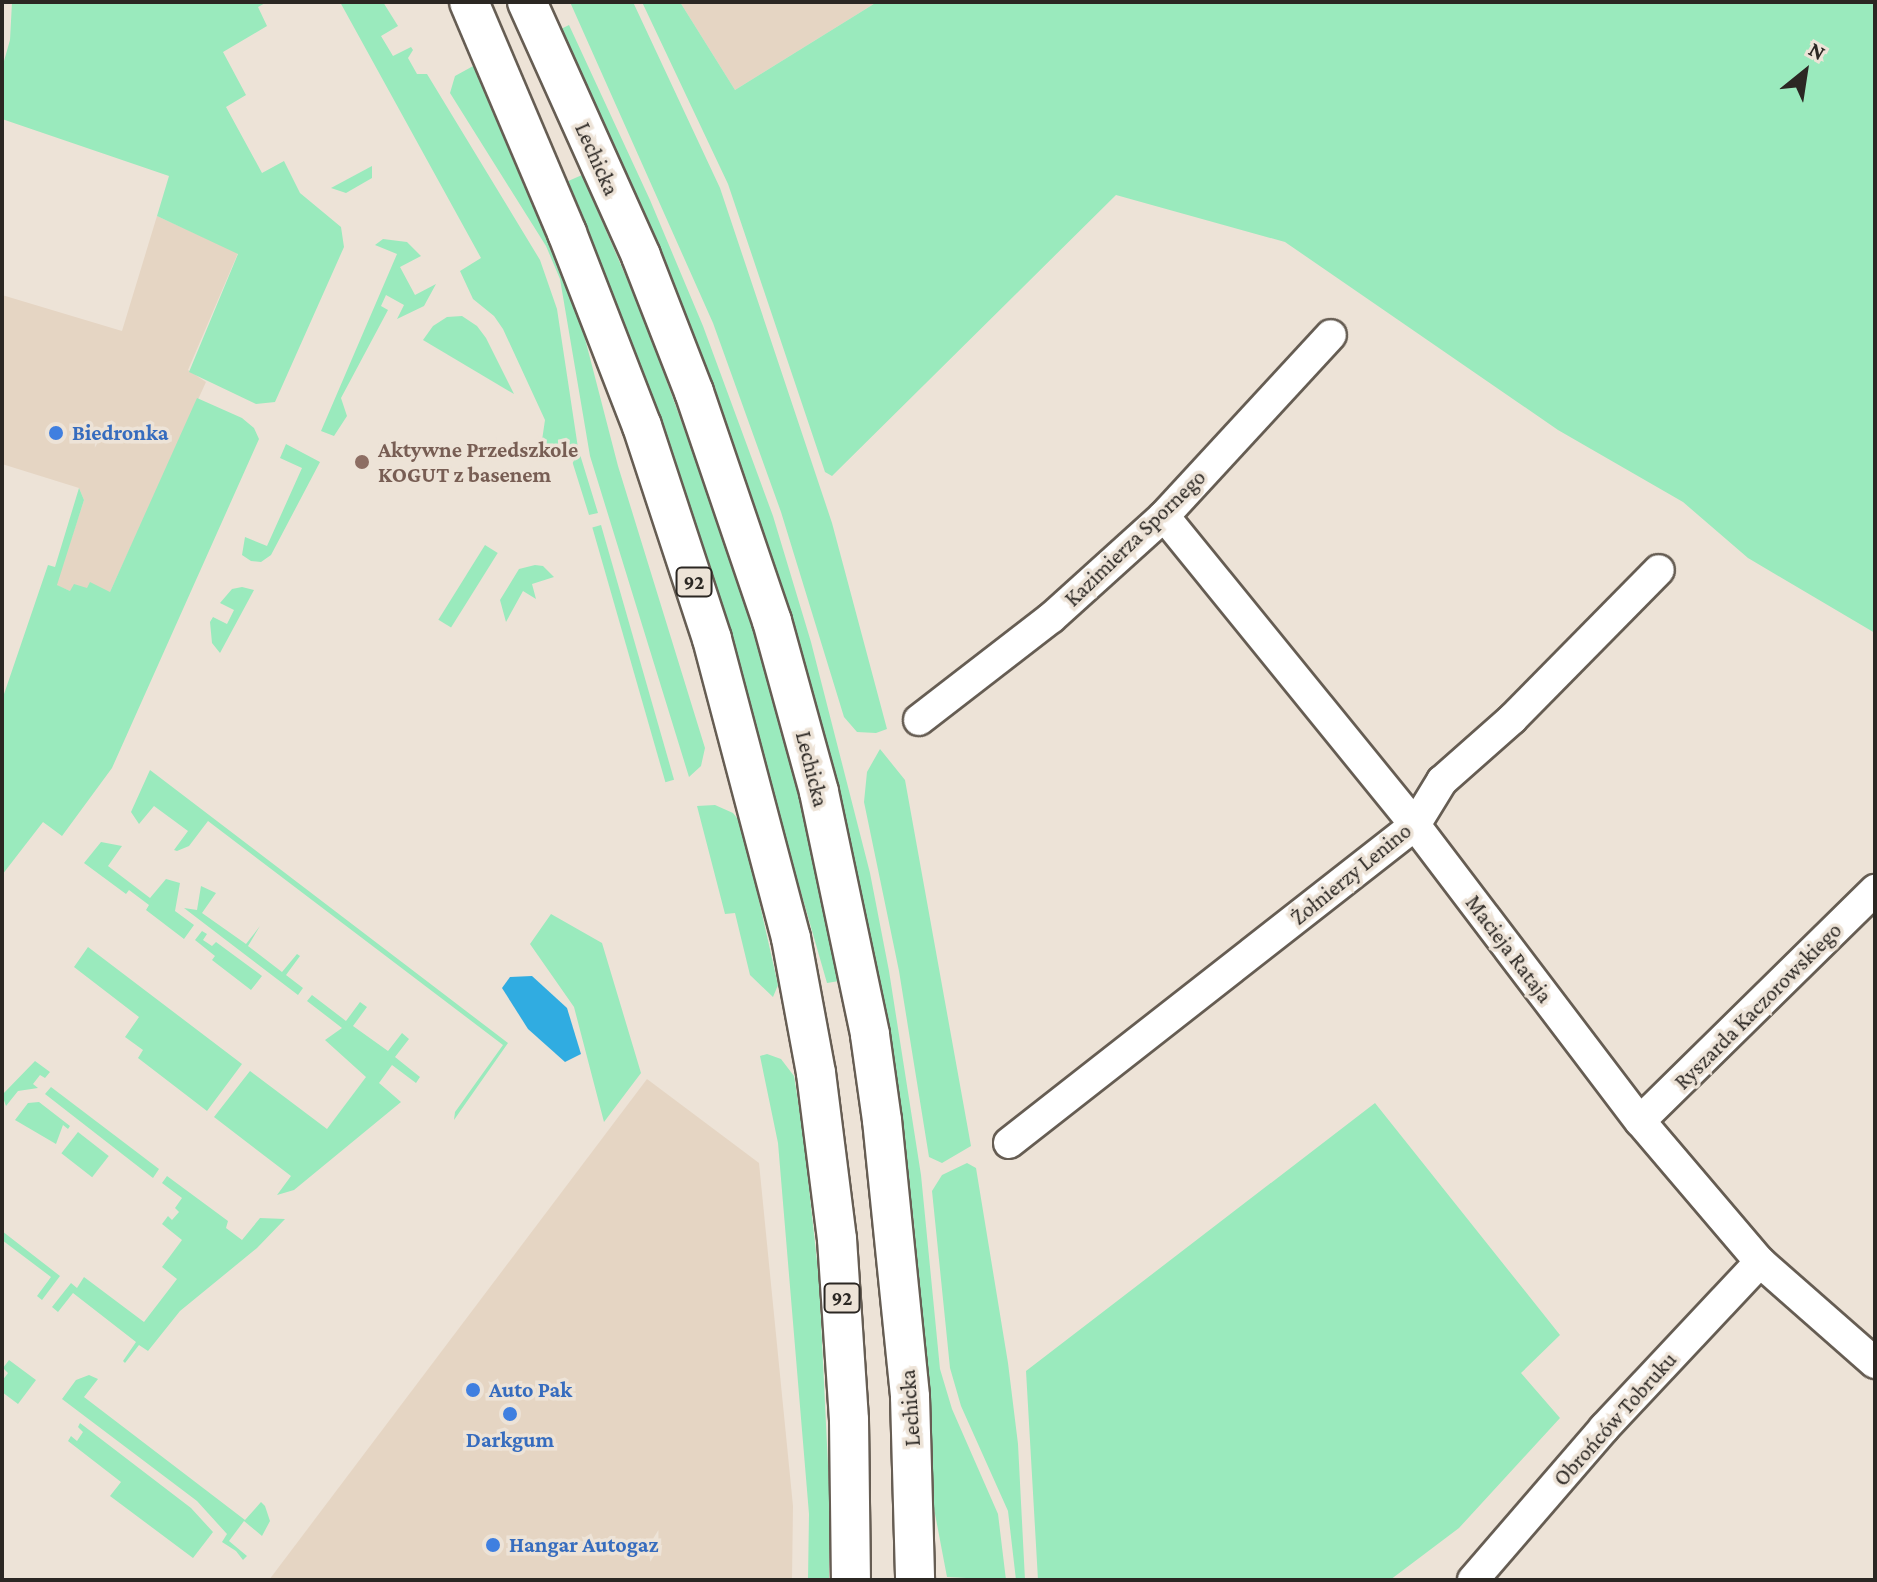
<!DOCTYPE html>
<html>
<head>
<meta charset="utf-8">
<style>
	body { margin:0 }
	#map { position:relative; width:1877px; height:1582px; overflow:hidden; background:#ede3d7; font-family:"Crimson Pro",serif }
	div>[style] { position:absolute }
	.built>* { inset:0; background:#e5d5c3 }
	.green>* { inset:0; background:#9aeabd; transform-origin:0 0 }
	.water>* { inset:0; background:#30ace1 }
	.roads { filter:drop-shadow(2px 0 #665d53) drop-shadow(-2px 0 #665d53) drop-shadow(0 2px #665d53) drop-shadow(0 -2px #665d53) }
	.minor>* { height:30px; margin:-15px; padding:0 15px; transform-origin:15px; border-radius:15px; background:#fff }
	.major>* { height:38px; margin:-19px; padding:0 19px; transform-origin:19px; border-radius:19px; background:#fff }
	.dots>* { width:22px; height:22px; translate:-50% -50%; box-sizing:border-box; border:4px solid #ede3d7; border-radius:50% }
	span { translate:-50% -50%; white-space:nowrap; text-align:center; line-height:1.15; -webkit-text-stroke:7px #ede3d7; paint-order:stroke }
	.shield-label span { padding:2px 6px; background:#ede3d7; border:2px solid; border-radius:6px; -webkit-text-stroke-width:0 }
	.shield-label { font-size:20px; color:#2b2723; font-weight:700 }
	.street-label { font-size:22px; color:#2b2723 }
	.shop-label { font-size:22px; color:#366cbe; font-weight:700 }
	.left { translate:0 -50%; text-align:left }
	.education-label { font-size:22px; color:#785e54; font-weight:700 }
	.frame { position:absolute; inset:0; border:4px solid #2b2723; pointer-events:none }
	.north { position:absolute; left:1765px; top:32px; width:80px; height:80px; -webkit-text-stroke:6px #ede3d7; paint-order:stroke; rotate:30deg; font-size:22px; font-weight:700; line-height:32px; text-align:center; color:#2b2723 }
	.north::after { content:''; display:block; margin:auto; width:28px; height:36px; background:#2b2723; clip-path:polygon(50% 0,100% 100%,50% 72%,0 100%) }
</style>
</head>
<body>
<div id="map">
	<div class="built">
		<div style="clip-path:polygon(680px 2px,877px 2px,735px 90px)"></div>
		<div style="clip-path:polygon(157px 216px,238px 253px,188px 370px,206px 382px,110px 592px,87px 589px,70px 591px,56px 585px,84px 500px,79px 488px,2px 464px,2px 295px,122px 331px)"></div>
		<div style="clip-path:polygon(647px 1079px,759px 1163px,793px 1506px,792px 1580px,269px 1580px)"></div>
	</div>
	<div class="green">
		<div style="clip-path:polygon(12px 2px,267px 2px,258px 7px,267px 26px,223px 52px,246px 95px,226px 107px,262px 173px,284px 161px,300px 193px,341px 227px,344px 247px,275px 402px,256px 404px,189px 372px,238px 254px,157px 216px,169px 176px,2px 119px,2px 68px,10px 40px)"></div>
		<div style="clip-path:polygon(340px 2px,383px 2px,398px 26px,381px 36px,393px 56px,411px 47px,413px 50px,408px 58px,417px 74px,427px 74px,540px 260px,557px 309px,578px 448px,598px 513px,589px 515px,568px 448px,544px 456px,541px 447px,545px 420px,503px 329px,494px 316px,473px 299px,460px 271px,481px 258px)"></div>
		<div style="clip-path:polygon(570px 2px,633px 2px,720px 188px,832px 523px,887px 729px,876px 733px,857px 732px,844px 717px,781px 512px,713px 323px)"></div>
		<div style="clip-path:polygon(642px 2px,680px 2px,735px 90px,877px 2px,1875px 2px,1875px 633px,1748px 558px,1683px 502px,1558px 430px,1285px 242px,1116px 195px,832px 476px,825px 472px,728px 184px)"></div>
		<div style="clip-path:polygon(569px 25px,650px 200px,703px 326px,773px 516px,811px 642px,870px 873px,889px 971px,921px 1175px,940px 1369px,952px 1409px,998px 1514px,1006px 1580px,947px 1577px,932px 1498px,914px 1223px,896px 1093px,874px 958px,829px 755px,773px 560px,733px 444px,561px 29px)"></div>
		<div style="clip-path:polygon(475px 65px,575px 300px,618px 466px,705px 748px,701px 766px,689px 777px,590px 456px,560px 279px,546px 246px,450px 93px,455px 76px)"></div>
		<div style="clip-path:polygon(372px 166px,372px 178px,346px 193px,331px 188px)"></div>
		<div style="clip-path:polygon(582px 175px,643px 316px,737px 574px,778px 710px,812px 846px,839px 981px,827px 983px,711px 579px,622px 323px,566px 182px)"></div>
		<div style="clip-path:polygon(383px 239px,407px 242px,421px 256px,400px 267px,415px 295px,436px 284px,424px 306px,397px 319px,404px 305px,386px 295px,381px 306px,388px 310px,341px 398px,347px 416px,334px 436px,321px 431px,397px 254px,375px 245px)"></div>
		<div style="clip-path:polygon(462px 316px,477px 326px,486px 338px,514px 394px,423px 340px,433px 326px,447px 317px)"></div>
		<div style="clip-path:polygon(197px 398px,242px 418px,254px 428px,259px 439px,112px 768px,62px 836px,43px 822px,2px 875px,2px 700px,48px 565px,55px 567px,79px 488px,84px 500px,57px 585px,70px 591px,74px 584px,87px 588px,90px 582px,110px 592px)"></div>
		<div style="clip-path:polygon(286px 444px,320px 462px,271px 555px,261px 562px,251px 561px,242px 555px,245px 537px,267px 546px,302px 468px,280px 458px)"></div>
		<div style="left:601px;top:525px;width:265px;height:9px;rotate:74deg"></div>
		<div style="left:485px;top:545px;width:15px;height:88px;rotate:32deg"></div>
		<div style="clip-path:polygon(535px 565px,543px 566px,554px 577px,532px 584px,536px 599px,523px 591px,506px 622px,500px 600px,519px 569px)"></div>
		<div style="clip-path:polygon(242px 587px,254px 590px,220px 653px,212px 643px,210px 622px,213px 617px,227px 624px,234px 610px,220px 603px,232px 589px)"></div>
		<div style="clip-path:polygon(880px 749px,905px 780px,971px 1146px,942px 1163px,929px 1157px,899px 971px,864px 802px,867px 772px)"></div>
		<div style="clip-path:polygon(150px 770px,508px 1043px,454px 1120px,455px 1112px,503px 1045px,208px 821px,189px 846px,177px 851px,174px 850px,188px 831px,154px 806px,139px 824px,131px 812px)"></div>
		<div style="clip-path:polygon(715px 805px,733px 813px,749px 833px,744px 834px,778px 985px,773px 997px,750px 975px,735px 913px,725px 914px,697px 806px)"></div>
		<div style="clip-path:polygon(101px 842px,122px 846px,108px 866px,150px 898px,166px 879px,180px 883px,175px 911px,194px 925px,184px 939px,146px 910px,149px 905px,129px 890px,126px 894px,84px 863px)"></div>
		<div style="clip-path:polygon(201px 886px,216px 893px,202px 913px,246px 944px,260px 926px,248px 946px,282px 972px,297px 954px,300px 956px,286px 975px,303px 988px,298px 995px,184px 908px,197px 910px)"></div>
		<div style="clip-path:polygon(551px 914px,602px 943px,641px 1073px,604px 1122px,574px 1007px,530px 944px)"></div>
		<div style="clip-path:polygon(202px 931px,207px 934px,203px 940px,212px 946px,216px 942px,262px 976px,251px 990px,212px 960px,215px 956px,195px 940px)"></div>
		<div style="clip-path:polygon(88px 947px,242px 1064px,207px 1111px,138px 1058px,143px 1050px,125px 1037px,139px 1017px,74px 967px)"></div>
		<div style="clip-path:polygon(312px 995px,346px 1021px,360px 1002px,367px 1007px,353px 1026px,388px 1051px,402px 1033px,409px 1039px,395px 1057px,420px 1077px,416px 1083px,392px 1065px,379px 1083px,401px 1102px,294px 1190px,277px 1195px,291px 1176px,214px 1117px,250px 1071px,327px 1129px,366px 1077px,325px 1040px,342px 1028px,307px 1001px)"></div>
		<div style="clip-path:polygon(767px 1054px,781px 1059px,794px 1076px,803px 1132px,819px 1280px,829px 1486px,829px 1580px,808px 1580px,809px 1514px,778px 1143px,760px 1056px)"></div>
		<div style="clip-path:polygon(35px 1061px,50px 1072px,45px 1078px,40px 1075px,33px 1084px,38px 1088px,18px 1091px,6px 1106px,2px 1095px)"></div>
		<div style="clip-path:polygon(51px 1087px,159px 1169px,153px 1178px,45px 1094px)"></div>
		<div style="clip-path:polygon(39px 1102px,70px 1126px,68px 1129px,63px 1125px,56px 1144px,15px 1120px,28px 1103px)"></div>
		<div style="clip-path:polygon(1375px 1103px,1560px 1335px,1521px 1373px,1560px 1418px,1459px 1528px,1390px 1580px,1038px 1580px,1026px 1371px)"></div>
		<div style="left:78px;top:1132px;width:39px;height:27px;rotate:38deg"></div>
		<div style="clip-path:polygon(967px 1163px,976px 1168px,1008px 1363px,1018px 1444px,1025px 1580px,1016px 1580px,1008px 1511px,961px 1406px,950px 1368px,932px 1191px,942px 1175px)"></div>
		<div style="clip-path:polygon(167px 1176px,228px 1221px,226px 1228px,242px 1240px,260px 1218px,285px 1219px,257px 1248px,180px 1311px,148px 1351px,139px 1345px,125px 1363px,123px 1361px,136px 1342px,73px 1293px,58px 1312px,52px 1307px,71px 1283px,77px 1288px,84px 1277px,144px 1322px,177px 1279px,162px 1267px,182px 1240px,162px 1224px,168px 1216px,172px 1220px,179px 1212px,175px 1208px,182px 1198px,162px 1183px)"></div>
		<div style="clip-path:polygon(2px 1231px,60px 1276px,42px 1300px,37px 1296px,51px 1277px,2px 1240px)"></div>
		<div style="clip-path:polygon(9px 1360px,36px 1380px,18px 1404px,2px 1392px,2px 1381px,8px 1373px,3px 1368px)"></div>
		<div style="clip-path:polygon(89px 1375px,98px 1379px,84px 1397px,245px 1520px,261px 1502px,265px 1506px,270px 1521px,262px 1536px,244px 1521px,229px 1541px,247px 1556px,243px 1560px,236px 1551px,222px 1542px,227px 1534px,197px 1501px,62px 1399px,76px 1380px)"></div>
		<div style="clip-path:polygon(80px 1423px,191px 1508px,213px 1532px,193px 1558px,110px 1496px,121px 1482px,68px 1441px,71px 1436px,77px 1441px,83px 1432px,78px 1427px)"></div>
	</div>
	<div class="water">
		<div style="clip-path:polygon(532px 976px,567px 1008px,581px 1054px,565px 1062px,528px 1029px,502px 988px,510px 977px)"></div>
	</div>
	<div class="roads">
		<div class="minor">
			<div style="left:1164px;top:516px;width:398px;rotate:50.9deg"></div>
			<div style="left:1415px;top:825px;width:372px;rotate:52.8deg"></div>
			<div style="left:1640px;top:1121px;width:185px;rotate:49.6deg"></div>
			<div style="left:1760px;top:1262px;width:153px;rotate:41.3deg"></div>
			<div style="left:919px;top:720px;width:167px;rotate:-37.7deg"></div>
			<div style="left:1051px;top:618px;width:152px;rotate:-42.1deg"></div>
			<div style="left:1164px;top:516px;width:246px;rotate:-47.3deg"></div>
			<div style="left:1640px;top:1121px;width:330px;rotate:-44.5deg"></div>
			<div style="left:1009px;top:1143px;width:516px;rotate:-38.07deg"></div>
			<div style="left:1415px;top:825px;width:52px;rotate:-58.5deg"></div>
			<div style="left:1442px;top:781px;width:94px;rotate:-41.5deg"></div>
			<div style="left:1512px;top:719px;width:209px;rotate:-45.4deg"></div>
			<div style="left:1473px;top:1580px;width:201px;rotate:-49.2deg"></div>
			<div style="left:1604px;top:1428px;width:228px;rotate:-46.8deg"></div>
		</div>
		<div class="major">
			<div style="left:469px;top:2px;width:251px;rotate:67deg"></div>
			<div style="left:567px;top:233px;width:207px;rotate:68.8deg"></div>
			<div style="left:642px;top:426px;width:224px;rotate:71.8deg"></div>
			<div style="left:712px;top:639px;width:309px;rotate:75.2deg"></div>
			<div style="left:791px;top:938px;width:137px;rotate:79.5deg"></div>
			<div style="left:816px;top:1073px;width:167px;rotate:82.8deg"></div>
			<div style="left:837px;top:1239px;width:181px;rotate:86.2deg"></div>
			<div style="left:849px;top:1420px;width:160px;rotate:89.3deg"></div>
			<div style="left:527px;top:2px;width:278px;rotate:65.8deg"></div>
			<div style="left:641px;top:256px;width:146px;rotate:68.7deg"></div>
			<div style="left:694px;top:392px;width:242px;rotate:71.2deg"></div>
			<div style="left:772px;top:621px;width:177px;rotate:74.6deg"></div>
			<div style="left:819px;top:792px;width:248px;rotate:78.1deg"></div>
			<div style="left:870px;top:1035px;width:86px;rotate:82deg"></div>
			<div style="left:882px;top:1120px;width:278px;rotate:84.2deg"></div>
			<div style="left:910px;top:1397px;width:183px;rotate:88.4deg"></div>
		</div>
	</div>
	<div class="dots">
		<div style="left:56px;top:433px;background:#3f7fe0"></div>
		<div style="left:362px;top:462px;background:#8d6e63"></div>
		<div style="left:473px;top:1390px;background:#3f7fe0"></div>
		<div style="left:510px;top:1414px;background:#3f7fe0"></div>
		<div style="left:493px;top:1545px;background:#3f7fe0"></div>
	</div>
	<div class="shield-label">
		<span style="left:694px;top:582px">92</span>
		<span style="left:842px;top:1298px">92</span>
	</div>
	<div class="street-label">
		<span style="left:597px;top:159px;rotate:66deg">Lechicka</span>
		<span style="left:1135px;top:538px;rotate:-44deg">Kazimierza Spornego</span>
		<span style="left:812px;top:769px;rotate:76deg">Lechicka</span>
		<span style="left:1351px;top:874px;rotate:-39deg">Żołnierzy Lenino</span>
		<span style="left:1509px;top:949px;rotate:53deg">Macieja Rataja</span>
		<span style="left:1758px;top:1006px;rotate:-45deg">Ryszarda Kaczorowskiego</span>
		<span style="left:910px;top:1408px;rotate:-94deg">Lechicka</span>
		<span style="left:1615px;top:1419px;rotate:-48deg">Obrońców Tobruku</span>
	</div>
	<div class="shop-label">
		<span class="left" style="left:72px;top:433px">Biedronka</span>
		<span class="left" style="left:489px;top:1390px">Auto Pak</span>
		<span style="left:510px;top:1440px">Darkgum</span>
		<span class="left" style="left:509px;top:1545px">Hangar Autogaz</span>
	</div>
	<div class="education-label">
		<span class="left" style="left:378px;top:462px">Aktywne Przedszkole<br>KOGUT z basenem</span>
	</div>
	<div class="frame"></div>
	<div class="north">N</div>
</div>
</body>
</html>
